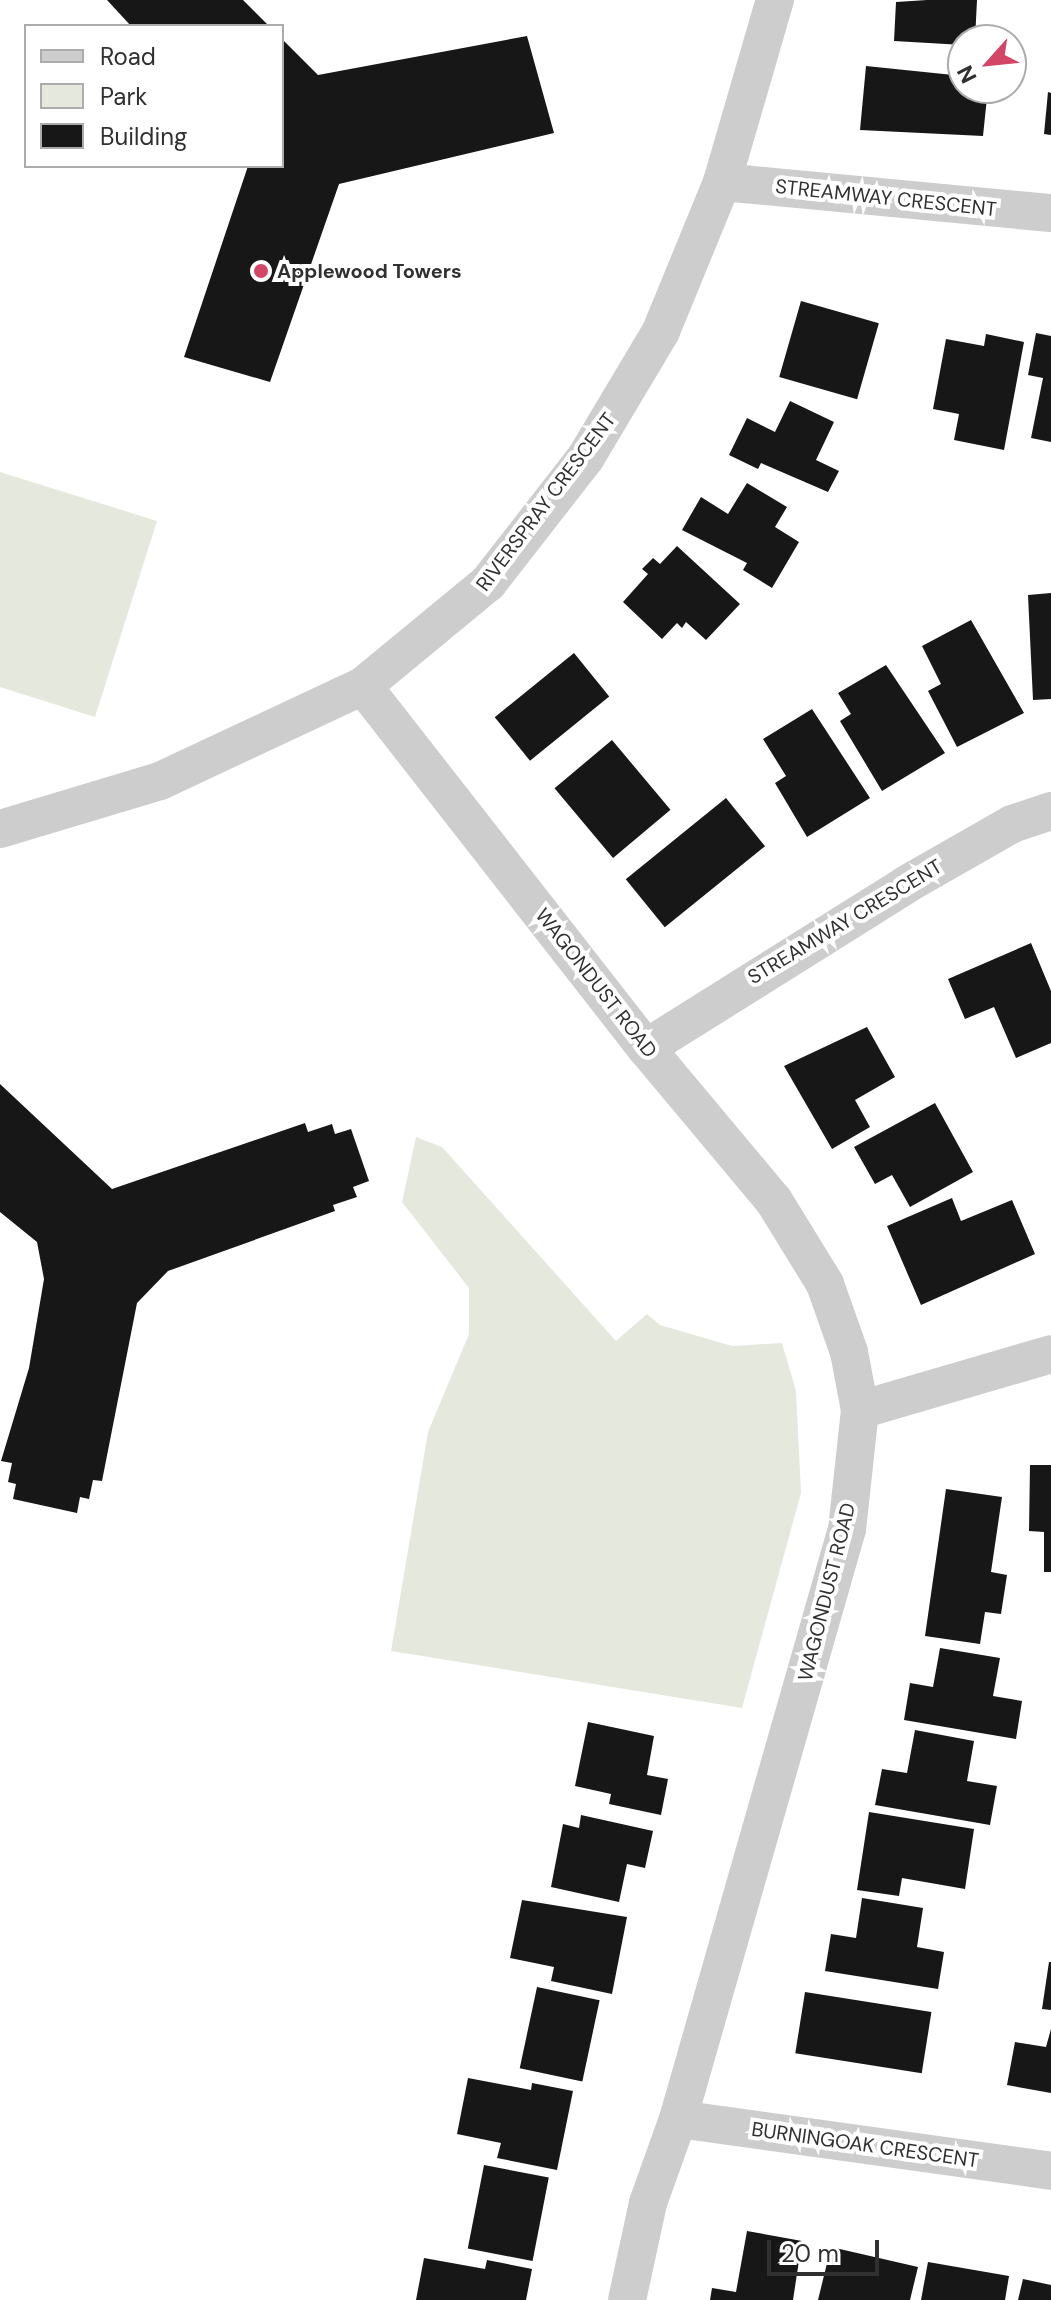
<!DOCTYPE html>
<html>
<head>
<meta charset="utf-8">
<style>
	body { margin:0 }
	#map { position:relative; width:1051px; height:2300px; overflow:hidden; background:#fff; font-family:"DM Sans",sans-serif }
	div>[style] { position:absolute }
	.green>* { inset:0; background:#e5e9dd }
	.building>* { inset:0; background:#171717; transform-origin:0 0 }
	.street>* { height:38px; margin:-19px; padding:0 19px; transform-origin:19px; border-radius:19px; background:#cdcdcd }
	.dots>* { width:22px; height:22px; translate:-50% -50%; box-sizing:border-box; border:4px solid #fff; border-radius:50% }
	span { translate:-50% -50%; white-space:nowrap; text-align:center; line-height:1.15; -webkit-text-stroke:8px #fff; paint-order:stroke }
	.street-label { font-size:20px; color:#303030 }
	.poi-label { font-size:20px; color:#303030; font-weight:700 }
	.left { translate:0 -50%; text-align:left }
	.legend { position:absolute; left:24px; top:24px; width:260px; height:144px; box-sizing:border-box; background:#fff; border:2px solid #acacac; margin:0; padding:10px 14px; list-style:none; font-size:24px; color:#303030 }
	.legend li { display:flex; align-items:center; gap:16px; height:40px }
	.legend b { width:40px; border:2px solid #acacac }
	.north { position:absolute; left:947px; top:24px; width:80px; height:80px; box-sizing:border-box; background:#fff; border:2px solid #acacac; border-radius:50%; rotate:243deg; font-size:22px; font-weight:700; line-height:32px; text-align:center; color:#303030 }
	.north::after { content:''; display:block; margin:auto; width:28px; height:36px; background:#d44665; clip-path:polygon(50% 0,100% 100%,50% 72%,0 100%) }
	.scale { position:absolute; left:767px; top:2240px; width:112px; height:36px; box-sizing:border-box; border:4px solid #303030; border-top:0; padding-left:10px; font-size:24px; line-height:28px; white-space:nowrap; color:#303030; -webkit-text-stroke:6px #fff; paint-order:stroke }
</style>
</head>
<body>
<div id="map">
	<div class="green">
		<div style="clip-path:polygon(0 472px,157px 521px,95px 717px,0 687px)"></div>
		<div style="clip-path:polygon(416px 1137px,442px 1147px,616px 1341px,647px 1314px,660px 1325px,732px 1346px,782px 1343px,796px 1391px,801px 1493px,742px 1708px,391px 1651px,428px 1432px,469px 1334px,469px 1288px,402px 1202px)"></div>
	</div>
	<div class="building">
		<div style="clip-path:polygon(107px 0,243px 0,269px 26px,131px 26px)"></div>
		<div style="clip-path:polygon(927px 0,977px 0,975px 40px,963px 40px,963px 45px,894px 41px,896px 2px)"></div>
		<div style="clip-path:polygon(527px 36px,554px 133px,339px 184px,270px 382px,184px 357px,248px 166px,282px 166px,282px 39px,318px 75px)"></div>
		<div style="clip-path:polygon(866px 66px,963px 76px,963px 88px,988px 88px,983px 136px,860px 130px)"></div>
		<div style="clip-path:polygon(1048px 92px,1051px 93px,1051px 135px,1044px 134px)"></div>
		<div style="left:801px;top:301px;width:81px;height:79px;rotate:16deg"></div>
		<div style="clip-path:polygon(1036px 333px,1051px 336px,1051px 442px,1031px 438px,1043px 378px,1028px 375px)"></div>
		<div style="clip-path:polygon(986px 334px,1024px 342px,1004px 450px,954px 440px,959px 414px,933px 409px,946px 339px,984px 346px)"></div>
		<div style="clip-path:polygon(790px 401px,834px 422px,816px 460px,839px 471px,828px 492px,761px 463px,758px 469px,729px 455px,747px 418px,775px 432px)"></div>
		<div style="clip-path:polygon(747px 483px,787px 507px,775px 527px,799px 542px,772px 588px,743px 570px,747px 563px,682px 530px,701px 497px,728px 514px)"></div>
		<div style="clip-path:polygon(677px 546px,740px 604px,706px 640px,686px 622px,682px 628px,677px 623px,662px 639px,623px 602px,648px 574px,642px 569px,653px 558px,660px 564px)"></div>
		<div style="clip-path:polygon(1051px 593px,1051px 699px,1033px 700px,1028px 595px)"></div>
		<div style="clip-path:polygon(971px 620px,1024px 713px,957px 747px,928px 691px,941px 684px,922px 646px)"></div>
		<div style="left:574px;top:653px;width:56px;height:102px;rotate:51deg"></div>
		<div style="clip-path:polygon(886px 665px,945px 753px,882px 791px,840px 721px,851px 714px,838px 693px)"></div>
		<div style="clip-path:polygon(812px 709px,870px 798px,807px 837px,775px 783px,786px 776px,763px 739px)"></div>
		<div style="left:612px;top:740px;width:91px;height:75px;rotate:50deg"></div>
		<div style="left:726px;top:798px;width:62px;height:129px;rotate:51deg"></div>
		<div style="clip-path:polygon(1031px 943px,1051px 991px,1051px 1043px,1016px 1058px,994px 1007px,965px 1019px,948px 979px)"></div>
		<div style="clip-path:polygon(867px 1027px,895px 1077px,855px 1100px,870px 1127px,832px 1149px,784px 1066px)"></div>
		<div style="clip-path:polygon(0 1084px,112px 1189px,305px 1123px,308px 1132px,332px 1124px,335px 1134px,351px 1129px,369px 1181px,353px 1187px,357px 1197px,333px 1205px,335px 1211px,168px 1271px,137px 1303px,102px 1481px,93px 1480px,89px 1499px,80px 1497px,77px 1513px,13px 1499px,16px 1484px,8px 1482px,12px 1463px,1px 1461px,29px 1368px,44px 1279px,37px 1242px,0 1212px)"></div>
		<div style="clip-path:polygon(935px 1103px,973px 1172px,910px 1207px,892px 1175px,875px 1184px,854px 1147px)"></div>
		<div style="clip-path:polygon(952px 1198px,961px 1221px,1012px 1200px,1035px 1254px,921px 1305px,887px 1226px)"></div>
		<div style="clip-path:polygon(1030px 1465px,1051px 1465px,1051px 1572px,1044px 1572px,1044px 1532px,1029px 1531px)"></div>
		<div style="clip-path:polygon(946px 1489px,1002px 1497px,991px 1572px,1007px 1575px,1001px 1614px,985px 1612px,980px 1644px,925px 1636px)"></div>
		<div style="clip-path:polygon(940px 1648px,1000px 1658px,993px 1696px,1022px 1701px,1016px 1739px,904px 1720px,910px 1683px,933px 1687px)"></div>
		<div style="clip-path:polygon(588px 1722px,654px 1736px,647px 1775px,668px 1779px,661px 1815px,609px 1804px,611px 1794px,575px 1786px)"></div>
		<div style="clip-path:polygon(915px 1730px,974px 1741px,967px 1781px,997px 1786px,990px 1825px,875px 1805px,882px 1769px,907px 1773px)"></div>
		<div style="clip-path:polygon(869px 1812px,974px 1829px,965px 1889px,902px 1878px,899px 1896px,857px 1890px)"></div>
		<div style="clip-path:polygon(581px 1815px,653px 1831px,645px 1868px,627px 1864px,619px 1902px,551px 1887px,563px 1824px,579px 1828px)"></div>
		<div style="clip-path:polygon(862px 1898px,923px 1908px,917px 1947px,944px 1952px,938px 1989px,825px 1971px,831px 1934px,856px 1938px)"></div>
		<div style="clip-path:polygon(522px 1900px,627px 1917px,612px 1994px,551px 1981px,554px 1967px,510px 1958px)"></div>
		<div style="clip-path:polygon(1049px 1962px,1051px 1962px,1051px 2010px,1042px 2009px)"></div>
		<div style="left:537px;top:1987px;width:64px;height:83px;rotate:12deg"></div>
		<div style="left:805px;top:1992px;width:128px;height:62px;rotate:9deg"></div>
		<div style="clip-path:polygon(1051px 2029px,1051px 2093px,1007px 2085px,1015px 2042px,1046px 2047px)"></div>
		<div style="clip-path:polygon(468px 2078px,531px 2090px,532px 2083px,573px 2091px,557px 2170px,497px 2158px,501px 2143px,457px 2134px)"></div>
		<div style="left:484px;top:2165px;width:66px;height:85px;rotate:11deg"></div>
		<div style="clip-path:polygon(747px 2231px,802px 2241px,793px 2300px,710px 2300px,712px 2288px,736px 2292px)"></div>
		<div style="clip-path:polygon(831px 2247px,918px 2267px,910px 2300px,818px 2300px)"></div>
		<div style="clip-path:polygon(424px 2258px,485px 2269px,487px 2260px,532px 2269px,526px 2300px,416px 2300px)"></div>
		<div style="clip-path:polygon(928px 2262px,1009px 2276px,1005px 2300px,921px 2300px)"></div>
		<div style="clip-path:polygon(1023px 2279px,1051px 2285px,1051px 2300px,1018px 2300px)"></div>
	</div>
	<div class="street">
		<div style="left:722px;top:182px;width:330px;rotate:5.4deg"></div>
		<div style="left:363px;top:686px;width:459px;rotate:52deg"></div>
		<div style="left:646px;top:1048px;width:199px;rotate:50.1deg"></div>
		<div style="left:774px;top:1201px;width:97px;rotate:58.4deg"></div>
		<div style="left:825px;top:1284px;width:72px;rotate:70.6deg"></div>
		<div style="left:849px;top:1352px;width:59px;rotate:79.3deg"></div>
		<div style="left:860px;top:1410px;width:120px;rotate:96.2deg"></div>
		<div style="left:847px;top:1529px;width:614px;rotate:105.98deg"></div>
		<div style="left:678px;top:2119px;width:89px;rotate:109.7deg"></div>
		<div style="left:648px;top:2203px;width:99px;rotate:102.2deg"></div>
		<div style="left:0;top:829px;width:167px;rotate:-16.7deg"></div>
		<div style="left:160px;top:781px;width:224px;rotate:-25.1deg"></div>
		<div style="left:363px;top:686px;width:162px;rotate:-39.5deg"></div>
		<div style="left:488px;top:583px;width:160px;rotate:-52.1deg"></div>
		<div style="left:586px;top:457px;width:147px;rotate:-59.2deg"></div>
		<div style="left:661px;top:331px;width:161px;rotate:-67.7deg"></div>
		<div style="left:722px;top:182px;width:190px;rotate:-73.8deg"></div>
		<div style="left:646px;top:1048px;width:308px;rotate:-32.1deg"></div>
		<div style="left:907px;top:884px;width:121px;rotate:-29.7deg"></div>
		<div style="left:1012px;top:824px;width:41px;rotate:-18.4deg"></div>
		<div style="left:860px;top:1410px;width:199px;rotate:-16.3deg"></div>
		<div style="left:678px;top:2119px;width:377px;rotate:7.9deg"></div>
	</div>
	<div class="dots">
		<div style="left:261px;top:271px;background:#d44665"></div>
	</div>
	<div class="street-label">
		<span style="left:886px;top:198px;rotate:6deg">STREAMWAY CRESCENT</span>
		<span style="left:546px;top:502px;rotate:-53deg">RIVERSPRAY CRESCENT</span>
		<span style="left:845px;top:922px;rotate:-31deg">STREAMWAY CRESCENT</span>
		<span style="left:596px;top:983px;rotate:52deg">WAGONDUST ROAD</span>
		<span style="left:827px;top:1592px;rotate:-76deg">WAGONDUST ROAD</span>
		<span style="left:865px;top:2145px;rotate:8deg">BURNINGOAK CRESCENT</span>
	</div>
	<div class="poi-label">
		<span class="left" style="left:277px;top:271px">Applewood Towers</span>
	</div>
	<ul class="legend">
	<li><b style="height:10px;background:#cdcdcd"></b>Road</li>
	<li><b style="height:22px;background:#e5e9dd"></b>Park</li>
	<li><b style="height:22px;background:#171717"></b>Building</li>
	</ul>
	<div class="north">N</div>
	<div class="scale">20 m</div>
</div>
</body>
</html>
